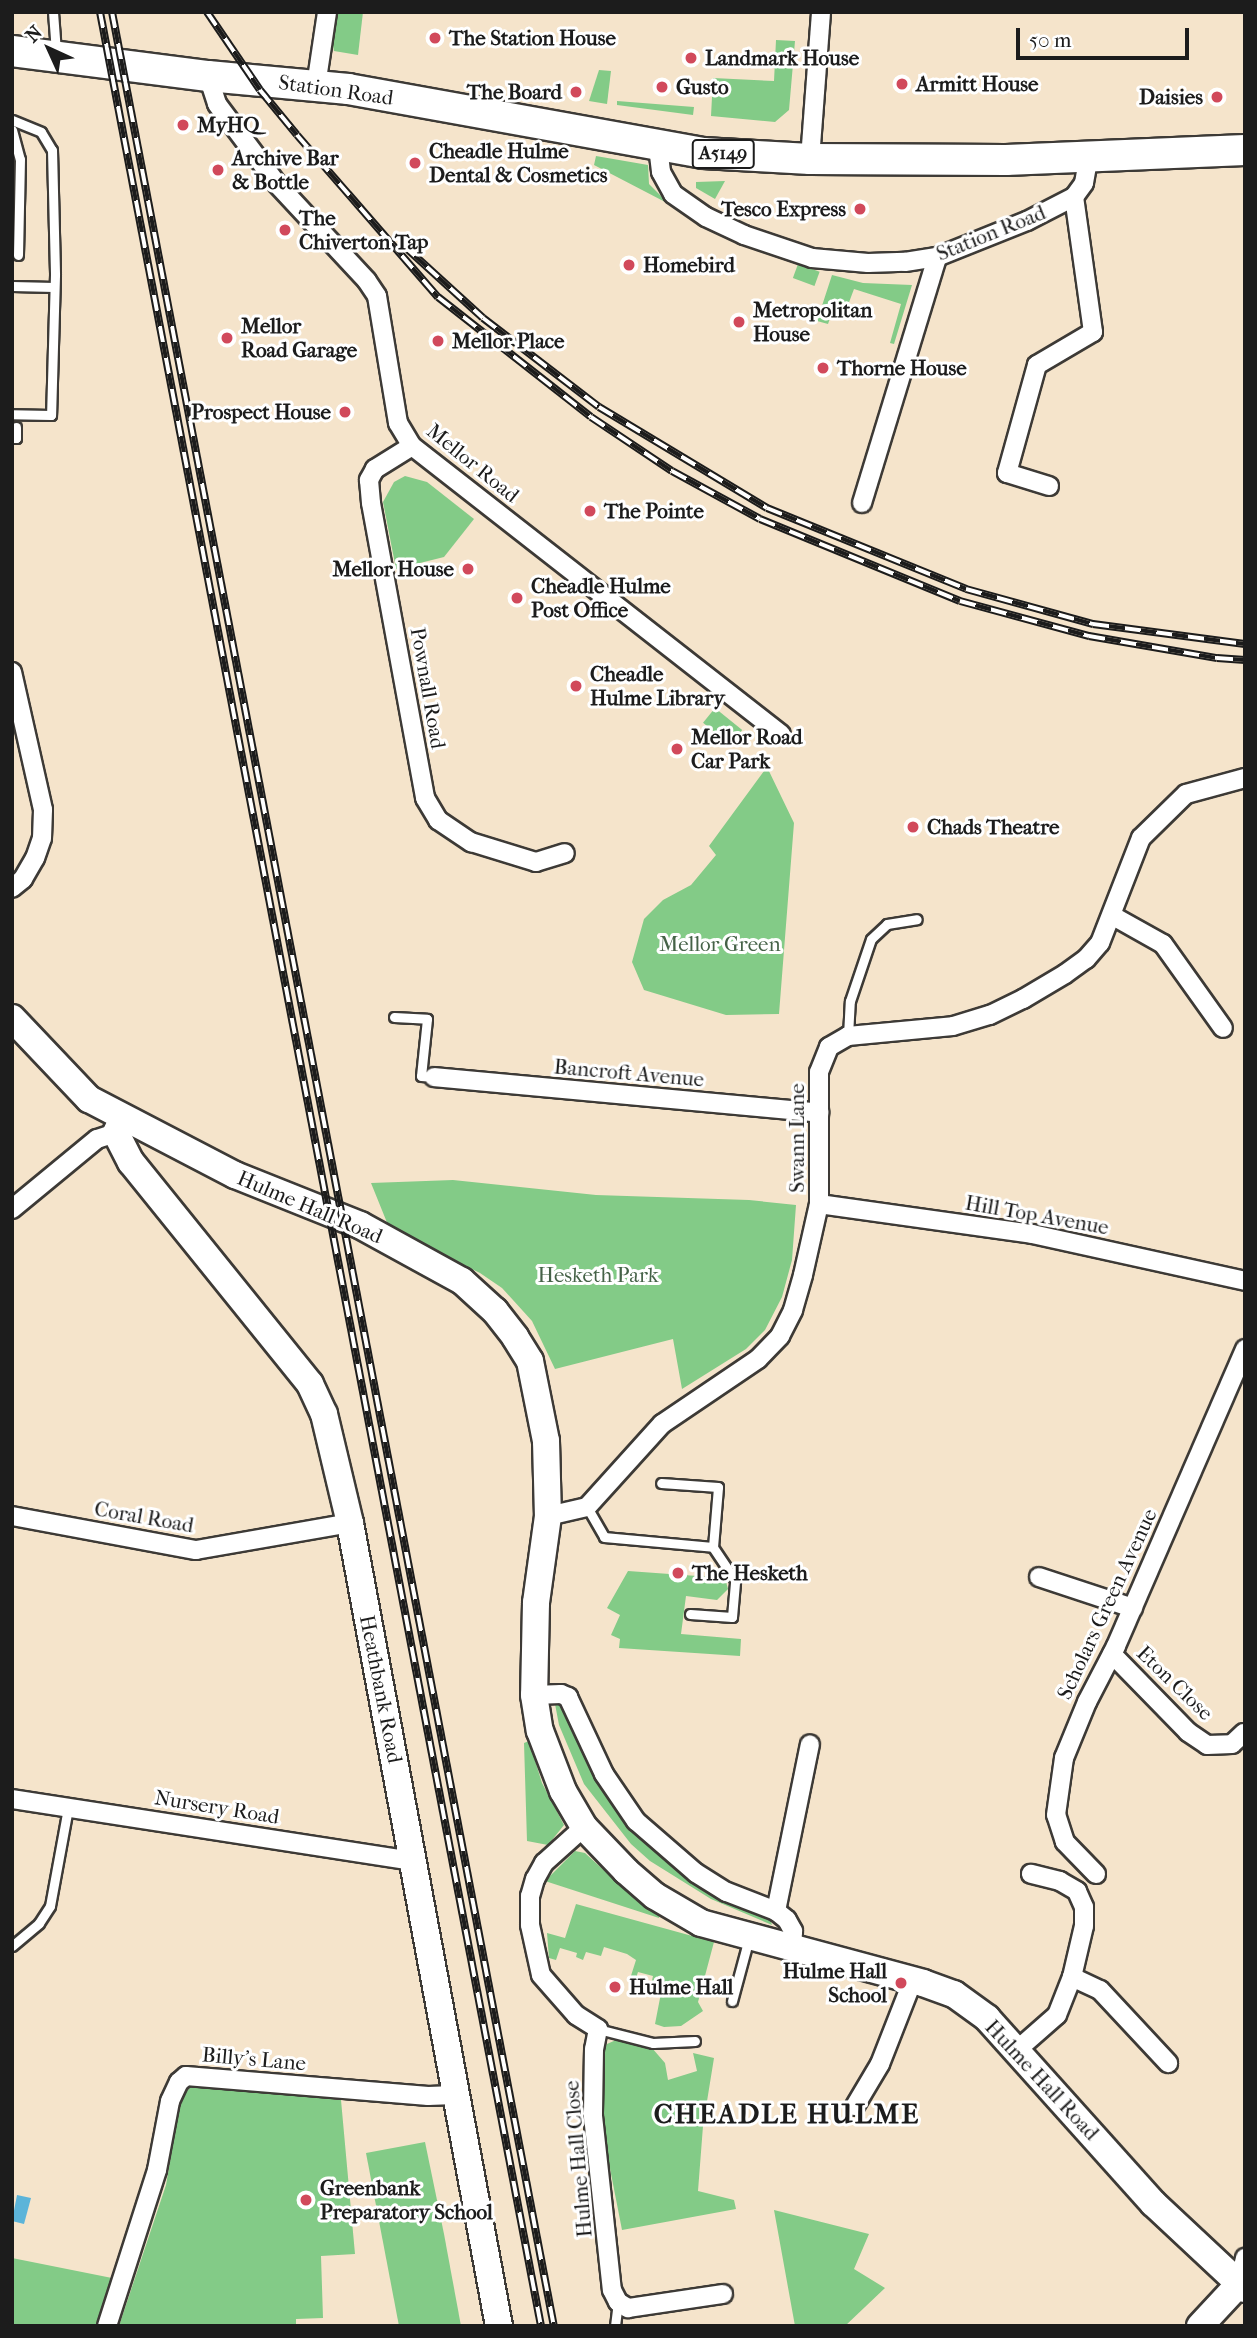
<!DOCTYPE html>
<html>
<head>
<meta charset="utf-8">
<style>
	body { margin:0 }
	#map { position:relative; width:1257px; height:2338px; overflow:hidden; background:#f5e4cb; font-family:"IM FELL French Canon",serif }
	div>[style] { position:absolute }
	.green>* { inset:0; background:#83cb87; transform-origin:0 0 }
	.water>* { inset:0; background:#5cb4d9 }
	.roads { filter:drop-shadow(2px 0 #3d3a36) drop-shadow(-2px 0 #3d3a36) drop-shadow(0 2px #3d3a36) drop-shadow(0 -2px #3d3a36) }
	.lane>* { height:9px; margin:-4.5px; padding:0 4.5px; transform-origin:4.5px; border-radius:4.5px; background:#fff }
	.street>* { height:18px; margin:-9px; padding:0 9px; transform-origin:9px; border-radius:9px; background:#fff }
	.secondary>* { height:26px; margin:-13px; padding:0 13px; transform-origin:13px; border-radius:13px; background:#fff }
	.primary>* { height:30px; margin:-15px; padding:0 15px; transform-origin:15px; border-radius:15px; background:#fff }
	.rail>* { height:8px; margin-top:-4px; transform-origin:0; background:repeating-linear-gradient(90deg,#fff 0 16px,#1c1c1c 0 32px); box-sizing:border-box; border-block:2px solid #1c1c1c }
	.dots>* { width:19px; height:19px; translate:-50% -50%; box-sizing:border-box; border:4px solid #fff; border-radius:50% }
	span { translate:-50% -50%; white-space:nowrap; text-align:center; line-height:1.15; -webkit-text-stroke:6px #fff; paint-order:stroke }
	.shield-label span { padding:2px 5px; background:#fff; border:2px solid; border-radius:5px; -webkit-text-stroke-width:0 }
	.shield-label { font-size:19px; color:#1c1c1c; font-weight:700 }
	.poi-label { font-size:21px; color:#1c1c1c; font-weight:700 }
	.left { translate:0 -50%; text-align:left }
	.right { translate:-100% -50%; text-align:right }
	.street-label { font-size:21px; color:#1c1c1c }
	.park-label { font-size:21px; color:#456247 }
	.district-label { font-size:28px; color:#1c1c1c; font-weight:700; letter-spacing:2px }
	.frame { position:absolute; inset:0; border:14px solid #1c1c1c; pointer-events:none }
	.north { position:absolute; left:14px; top:14px; width:70px; height:70px; -webkit-text-stroke:5px #fff; paint-order:stroke; rotate:315deg; font-size:19px; font-weight:700; line-height:28px; text-align:center; color:#1c1c1c }
	.north::after { content:''; display:block; margin:auto; width:24px; height:32px; background:#1c1c1c; clip-path:polygon(50% 0,100% 100%,50% 72%,0 100%) }
	.scale { position:absolute; left:1016px; top:28px; width:173px; height:32px; box-sizing:border-box; border:4px solid #1c1c1c; border-top:0; padding-left:9px; font-size:21px; line-height:24px; white-space:nowrap; color:#1c1c1c; -webkit-text-stroke:5px #fff; paint-order:stroke }
</style>
</head>
<body>
<div id="map">
	<div class="green">
		<div style="clip-path:polygon(336px 12px,363px 12px,358px 55px,334px 51px,332px 41px)"></div>
		<div style="clip-path:polygon(776px 40px,795px 41px,789px 110px,775px 122px,711px 116px,713px 78px,774px 81px)"></div>
		<div style="clip-path:polygon(599px 70px,611px 71px,607px 104px,589px 101px)"></div>
		<div style="clip-path:polygon(617px 101px,694px 107px,693px 115px,617px 105px)"></div>
		<div style="clip-path:polygon(596px 156px,648px 165px,649px 184px,669px 204px,594px 165px)"></div>
		<div style="clip-path:polygon(725px 181px,715px 199px,696px 188px,696px 182px)"></div>
		<div style="left:798px;top:264px;width:23px;height:15px;rotate:20deg"></div>
		<div style="clip-path:polygon(832px 275px,863px 283px,912px 285px,894px 344px,890px 343px,901px 304px,854px 289px,848px 305px,836px 301px,828px 324px,817px 321px)"></div>
		<div style="clip-path:polygon(405px 476px,427px 482px,474px 519px,444px 557px,396px 569px,383px 502px,394px 482px)"></div>
		<div style="left:715px;top:708px;width:35px;height:19px;rotate:39deg"></div>
		<div style="clip-path:polygon(767px 767px,794px 823px,779px 1014px,726px 1015px,644px 990px,632px 962px,644px 919px,663px 900px,691px 885px,716px 855px,709px 846px)"></div>
		<div style="clip-path:polygon(453px 1180px,596px 1195px,749px 1200px,796px 1205px,792px 1260px,782px 1297px,765px 1330px,746px 1349px,682px 1389px,673px 1339px,555px 1369px,532px 1321px,502px 1288px,480px 1273px,390px 1230px,371px 1183px)"></div>
		<div style="clip-path:polygon(628px 1571px,725px 1578px,728px 1589px,717px 1600px,686px 1596px,681px 1634px,741px 1639px,740px 1656px,619px 1648px,620px 1639px,611px 1635px,620px 1615px,607px 1608px)"></div>
		<div style="clip-path:polygon(555px 1704px,562px 1706px,568px 1714px,599px 1787px,637px 1836px,682px 1872px,710px 1890px,770px 1919px,772px 1925px,711px 1899px,650px 1861px,631px 1844px,584px 1784px,559px 1725px)"></div>
		<div style="clip-path:polygon(529px 1741px,542px 1783px,564px 1825px,548px 1845px,527px 1841px,524px 1743px)"></div>
		<div style="clip-path:polygon(575px 1851px,585px 1853px,632px 1896px,660px 1914px,659px 1918px,545px 1881px)"></div>
		<div style="clip-path:polygon(576px 1904px,714px 1942px,698px 2002px,703px 2011px,681px 2026px,664px 2027px,655px 2024px,661px 1993px,650px 1989px,653px 1976px,638px 1972px,634px 1984px,629px 1982px,636px 1960px,627px 1954px,604px 1947px,601px 1956px,586px 1952px,583px 1960px,576px 1957px,577px 1953px,560px 1948px,556px 1960px,549px 1958px,547px 1933px,565px 1938px)"></div>
		<div style="clip-path:polygon(616px 2040px,652px 2048px,665px 2063px,668px 2080px,697px 2071px,693px 2053px,714px 2058px,703px 2126px,698px 2191px,734px 2200px,736px 2209px,622px 2230px,604px 2138px,602px 2051px,607px 2044px)"></div>
		<div style="clip-path:polygon(200px 2086px,341px 2100px,355px 2254px,321px 2256px,323px 2318px,296px 2319px,296px 2326px,119px 2326px,166px 2185px,181px 2096px,190px 2088px)"></div>
		<div style="clip-path:polygon(425px 2142px,444px 2234px,461px 2326px,399px 2326px,366px 2153px)"></div>
		<div style="clip-path:polygon(774px 2210px,869px 2234px,854px 2269px,885px 2288px,845px 2326px,795px 2326px)"></div>
		<div style="clip-path:polygon(12px 2258px,112px 2278px,96px 2326px,12px 2326px)"></div>
	</div>
	<div class="water">
		<div style="clip-path:polygon(17px 2195px,31px 2198px,24px 2224px,12px 2221px)"></div>
	</div>
	<div class="roads">
		<div class="lane">
			<div style="left:53px;top:12px;width:40px;rotate:85.7deg"></div>
			<div style="left:12px;top:120px;width:31px;rotate:22deg"></div>
			<div style="left:41px;top:132px;width:21px;rotate:59deg"></div>
			<div style="left:52px;top:150px;width:125px;rotate:88.6deg"></div>
			<div style="left:55px;top:275px;width:140px;rotate:91.6deg"></div>
			<div style="left:51px;top:415px;width:39px;rotate:-179deg"></div>
			<div style="left:12px;top:130px;width:30px;rotate:75deg"></div>
			<div style="left:20px;top:159px;width:96px;rotate:91.2deg"></div>
			<div style="left:12px;top:286px;width:42px;rotate:1.4deg"></div>
			<div style="left:12px;top:438px;width:4px"></div>
			<div style="left:16px;top:438px;width:11px;rotate:-90deg"></div>
			<div style="left:394px;top:1017px;width:33px;rotate:3deg"></div>
			<div style="left:427px;top:1019px;width:57px;rotate:96deg"></div>
			<div style="left:421px;top:1076px;width:13px;rotate:4deg"></div>
			<div style="left:848px;top:1036px;width:35px;rotate:-87deg"></div>
			<div style="left:850px;top:1001px;width:65px;rotate:-71.3deg"></div>
			<div style="left:871px;top:939px;width:22px;rotate:-43deg"></div>
			<div style="left:887px;top:924px;width:30px;rotate:-9deg"></div>
			<div style="left:587px;top:1507px;width:34px;rotate:60deg"></div>
			<div style="left:604px;top:1537px;width:109px;rotate:5.2deg"></div>
			<div style="left:713px;top:1547px;width:60px;rotate:-85.2deg"></div>
			<div style="left:718px;top:1487px;width:57px;rotate:-176deg"></div>
			<div style="left:690px;top:1614px;width:42px;rotate:4.1deg"></div>
			<div style="left:732px;top:1617px;width:37px;rotate:-85deg"></div>
			<div style="left:735px;top:1580px;width:40px;rotate:-124deg"></div>
			<div style="left:12px;top:1946px;width:35px;rotate:-40deg"></div>
			<div style="left:39px;top:1923px;width:20px;rotate:-57deg"></div>
			<div style="left:50px;top:1906px;width:100px;rotate:-79.6deg"></div>
			<div style="left:732px;top:2001px;width:65px;rotate:-74.9deg"></div>
			<div style="left:598px;top:2029px;width:57px;rotate:14.3deg"></div>
			<div style="left:653px;top:2043px;width:42px;rotate:-2.7deg"></div>
			<div style="left:615px;top:2326px;width:24px;rotate:-83deg"></div>
		</div>
		<div class="street">
			<div style="left:208px;top:76px;width:29px;rotate:72deg"></div>
			<div style="left:217px;top:104px;width:100px;rotate:53.1deg"></div>
			<div style="left:277px;top:184px;width:132px;rotate:47.1deg"></div>
			<div style="left:367px;top:281px;width:18px;rotate:56deg"></div>
			<div style="left:377px;top:296px;width:129px;rotate:80.6deg"></div>
			<div style="left:398px;top:423px;width:27px;rotate:59deg"></div>
			<div style="left:412px;top:446px;width:468px;rotate:38deg"></div>
			<div style="left:316px;top:86px;width:75px;rotate:-81.5deg"></div>
			<div style="left:658px;top:147px;width:25px;rotate:83deg"></div>
			<div style="left:661px;top:172px;width:25px;rotate:61deg"></div>
			<div style="left:673px;top:194px;width:40px;rotate:34.9deg"></div>
			<div style="left:706px;top:217px;width:42px;rotate:25.3deg"></div>
			<div style="left:744px;top:235px;width:72px;rotate:18.7deg"></div>
			<div style="left:812px;top:258px;width:56px;rotate:5.1deg"></div>
			<div style="left:868px;top:263px;width:37px;rotate:-2deg"></div>
			<div style="left:905px;top:262px;width:32px;rotate:-9deg"></div>
			<div style="left:937px;top:257px;width:97px;rotate:-21.8deg"></div>
			<div style="left:1027px;top:221px;width:53px;rotate:-27.1deg"></div>
			<div style="left:1074px;top:197px;width:17px;rotate:-54deg"></div>
			<div style="left:1084px;top:183px;width:29px;rotate:-80deg"></div>
			<div style="left:810px;top:159px;width:147px;rotate:-85.7deg"></div>
			<div style="left:412px;top:446px;width:44px;rotate:148.1deg"></div>
			<div style="left:375px;top:469px;width:13px;rotate:119deg"></div>
			<div style="left:369px;top:480px;width:23px;rotate:85deg"></div>
			<div style="left:371px;top:503px;width:300px;rotate:79.6deg"></div>
			<div style="left:425px;top:798px;width:26px;rotate:59deg"></div>
			<div style="left:438px;top:820px;width:40px;rotate:34deg"></div>
			<div style="left:471px;top:842px;width:68px;rotate:17.1deg"></div>
			<div style="left:536px;top:862px;width:30px;rotate:-17deg"></div>
			<div style="left:1049px;top:486px;width:44px;rotate:-162.8deg"></div>
			<div style="left:1007px;top:473px;width:112px;rotate:-74.5deg"></div>
			<div style="left:1037px;top:365px;width:65px;rotate:-30.5deg"></div>
			<div style="left:1093px;top:332px;width:136px;rotate:-98deg"></div>
			<div style="left:862px;top:503px;width:257px;rotate:-73deg"></div>
			<div style="left:12px;top:672px;width:141px;rotate:77.3deg"></div>
			<div style="left:43px;top:810px;width:28px;rotate:92deg"></div>
			<div style="left:42px;top:838px;width:21px;rotate:109deg"></div>
			<div style="left:35px;top:858px;width:24px;rotate:120deg"></div>
			<div style="left:23px;top:879px;width:14px;rotate:141deg"></div>
			<div style="left:1113px;top:916px;width:57px;rotate:29.2deg"></div>
			<div style="left:1163px;top:944px;width:103px;rotate:54.5deg"></div>
			<div style="left:434px;top:1077px;width:387px;rotate:5.3deg"></div>
			<div style="left:819px;top:1204px;width:215px;rotate:8deg"></div>
			<div style="left:1032px;top:1234px;width:218px;rotate:12.4deg"></div>
			<div style="left:12px;top:1209px;width:110px;rotate:-39.5deg"></div>
			<div style="left:97px;top:1139px;width:20px;rotate:-18deg"></div>
			<div style="left:12px;top:1516px;width:187px;rotate:10.5deg"></div>
			<div style="left:196px;top:1550px;width:156px;rotate:-9.9deg"></div>
			<div style="left:548px;top:1516px;width:40px;rotate:-13deg"></div>
			<div style="left:587px;top:1507px;width:112px;rotate:-47.9deg"></div>
			<div style="left:662px;top:1424px;width:116px;rotate:-34.1deg"></div>
			<div style="left:758px;top:1359px;width:32px;rotate:-46deg"></div>
			<div style="left:780px;top:1336px;width:29px;rotate:-63deg"></div>
			<div style="left:793px;top:1310px;width:36px;rotate:-74deg"></div>
			<div style="left:803px;top:1275px;width:73px;rotate:-77.3deg"></div>
			<div style="left:819px;top:1204px;width:132px;rotate:-90deg"></div>
			<div style="left:819px;top:1072px;width:27px;rotate:-68deg"></div>
			<div style="left:829px;top:1047px;width:22px;rotate:-30deg"></div>
			<div style="left:848px;top:1036px;width:105px;rotate:-5.4deg"></div>
			<div style="left:953px;top:1026px;width:39px;rotate:-17deg"></div>
			<div style="left:990px;top:1015px;width:37px;rotate:-26deg"></div>
			<div style="left:1023px;top:999px;width:49px;rotate:-30.8deg"></div>
			<div style="left:1065px;top:974px;width:26px;rotate:-36deg"></div>
			<div style="left:1086px;top:959px;width:21px;rotate:-49deg"></div>
			<div style="left:1100px;top:943px;width:113px;rotate:-68.7deg"></div>
			<div style="left:1141px;top:838px;width:63px;rotate:-44.4deg"></div>
			<div style="left:1186px;top:794px;width:61px;rotate:-15.2deg"></div>
			<div style="left:1039px;top:1577px;width:99px;rotate:18.3deg"></div>
			<div style="left:1112px;top:1654px;width:109px;rotate:45.7deg"></div>
			<div style="left:1188px;top:1732px;width:23px;rotate:34deg"></div>
			<div style="left:1207px;top:1745px;width:25px;rotate:-2deg"></div>
			<div style="left:1232px;top:1744px;width:16px;rotate:-43deg"></div>
			<div style="left:534px;top:1695px;width:27px;rotate:-2deg"></div>
			<div style="left:561px;top:1694px;width:8px;rotate:23deg"></div>
			<div style="left:568px;top:1697px;width:85px;rotate:64.9deg"></div>
			<div style="left:604px;top:1774px;width:57px;rotate:55.8deg"></div>
			<div style="left:636px;top:1821px;width:79px;rotate:40.9deg"></div>
			<div style="left:696px;top:1873px;width:36px;rotate:32deg"></div>
			<div style="left:727px;top:1892px;width:53px;rotate:21.2deg"></div>
			<div style="left:776px;top:1911px;width:14px;rotate:39deg"></div>
			<div style="left:787px;top:1920px;width:13px;rotate:61deg"></div>
			<div style="left:793px;top:1931px;width:19px;rotate:93deg"></div>
			<div style="left:12px;top:1799px;width:407px;rotate:8.8deg"></div>
			<div style="left:584px;top:1827px;width:54px;rotate:138deg"></div>
			<div style="left:544px;top:1863px;width:18px;rotate:119deg"></div>
			<div style="left:535px;top:1879px;width:18px;rotate:106deg"></div>
			<div style="left:530px;top:1896px;width:29px;rotate:90deg"></div>
			<div style="left:530px;top:1925px;width:51px;rotate:77.6deg"></div>
			<div style="left:541px;top:1975px;width:53px;rotate:48.8deg"></div>
			<div style="left:576px;top:2015px;width:26px;rotate:32deg"></div>
			<div style="left:598px;top:2029px;width:20px;rotate:101deg"></div>
			<div style="left:594px;top:2049px;width:67px;rotate:90.9deg"></div>
			<div style="left:593px;top:2116px;width:175px;rotate:83.8deg"></div>
			<div style="left:612px;top:2290px;width:13px;rotate:63deg"></div>
			<div style="left:618px;top:2302px;width:12px;rotate:31deg"></div>
			<div style="left:628px;top:2308px;width:96px;rotate:-8.4deg"></div>
			<div style="left:1096px;top:1874px;width:45px;rotate:-134.1deg"></div>
			<div style="left:1065px;top:1842px;width:28px;rotate:-108deg"></div>
			<div style="left:1056px;top:1815px;width:58px;rotate:-82deg"></div>
			<div style="left:1064px;top:1758px;width:61px;rotate:-67.7deg"></div>
			<div style="left:1087px;top:1702px;width:63px;rotate:-62.6deg"></div>
			<div style="left:1116px;top:1646px;width:324px;rotate:-66.5deg"></div>
			<div style="left:776px;top:1911px;width:170px;rotate:-78.5deg"></div>
			<div style="left:1072px;top:1977px;width:31px;rotate:25deg"></div>
			<div style="left:1100px;top:1990px;width:100px;rotate:47deg"></div>
			<div style="left:1017px;top:2050px;width:53px;rotate:-41.2deg"></div>
			<div style="left:1057px;top:2015px;width:41px;rotate:-68.5deg"></div>
			<div style="left:1072px;top:1977px;width:52px;rotate:-76.8deg"></div>
			<div style="left:1084px;top:1926px;width:19px;rotate:-90deg"></div>
			<div style="left:1084px;top:1907px;width:17px;rotate:-114deg"></div>
			<div style="left:1077px;top:1891px;width:20px;rotate:-150deg"></div>
			<div style="left:1060px;top:1881px;width:30px;rotate:-166deg"></div>
			<div style="left:855px;top:2106px;width:49px;rotate:-59.2deg"></div>
			<div style="left:880px;top:2064px;width:90px;rotate:-68.6deg"></div>
			<div style="left:1239px;top:2284px;width:27px;rotate:-77deg"></div>
			<div style="left:107px;top:2326px;width:164px;rotate:-72.2deg"></div>
			<div style="left:157px;top:2170px;width:70px;rotate:-79.3deg"></div>
			<div style="left:170px;top:2101px;width:21px;rotate:-65deg"></div>
			<div style="left:179px;top:2082px;width:9px;rotate:-41deg"></div>
			<div style="left:186px;top:2076px;width:243px;rotate:4.7deg"></div>
			<div style="left:428px;top:2096px;width:27px;rotate:-2deg"></div>
		</div>
		<div class="secondary">
			<div style="left:12px;top:1018px;width:112px;rotate:46.5deg"></div>
			<div style="left:89px;top:1099px;width:165px;rotate:27.5deg"></div>
			<div style="left:235px;top:1175px;width:135px;rotate:21.8deg"></div>
			<div style="left:360px;top:1225px;width:116px;rotate:28.8deg"></div>
			<div style="left:462px;top:1281px;width:45px;rotate:42.3deg"></div>
			<div style="left:495px;top:1311px;width:33px;rotate:52deg"></div>
			<div style="left:515px;top:1337px;width:28px;rotate:58deg"></div>
			<div style="left:530px;top:1361px;width:82px;rotate:78.7deg"></div>
			<div style="left:546px;top:1441px;width:75px;rotate:88.5deg"></div>
			<div style="left:548px;top:1516px;width:88px;rotate:97.9deg"></div>
			<div style="left:536px;top:1603px;width:92px;rotate:91.2deg"></div>
			<div style="left:534px;top:1695px;width:36px;rotate:81deg"></div>
			<div style="left:540px;top:1731px;width:64px;rotate:69deg"></div>
			<div style="left:563px;top:1791px;width:42px;rotate:59.7deg"></div>
			<div style="left:584px;top:1827px;width:61px;rotate:46.3deg"></div>
			<div style="left:626px;top:1871px;width:38px;rotate:41deg"></div>
			<div style="left:655px;top:1896px;width:53px;rotate:30.4deg"></div>
			<div style="left:701px;top:1923px;width:230px;rotate:15.1deg"></div>
			<div style="left:923px;top:1983px;width:33px;rotate:20deg"></div>
			<div style="left:954px;top:1994px;width:41px;rotate:36deg"></div>
			<div style="left:987px;top:2018px;width:249px;rotate:48.1deg"></div>
			<div style="left:1153px;top:2203px;width:126px;rotate:43.1deg"></div>
			<div style="left:122px;top:1119px;width:15px;rotate:113deg"></div>
			<div style="left:116px;top:1133px;width:33px;rotate:63deg"></div>
			<div style="left:131px;top:1162px;width:285px;rotate:51.1deg"></div>
			<div style="left:310px;top:1384px;width:33px;rotate:65deg"></div>
			<div style="left:324px;top:1414px;width:112px;rotate:76.6deg"></div>
			<div style="left:350px;top:1523px;width:817px;rotate:79.49deg"></div>
			<div style="left:1200px;top:2326px;width:57px;rotate:-47.1deg"></div>
		</div>
		<div class="primary">
			<div style="left:12px;top:51px;width:198px;rotate:7.3deg"></div>
			<div style="left:208px;top:76px;width:141px;rotate:5.3deg"></div>
			<div style="left:348px;top:89px;width:361px;rotate:10.2deg"></div>
			<div style="left:703px;top:153px;width:107px;rotate:3.2deg"></div>
			<div style="left:810px;top:159px;width:196px;rotate:0.3deg"></div>
			<div style="left:1006px;top:160px;width:239px;rotate:-2.4deg"></div>
		</div>
	</div>
	<div class="rail">
		<div style="left:100px;top:12px;width:2356px;rotate:79.21deg"></div>
		<div style="left:112px;top:12px;width:2356px;rotate:79.19deg"></div>
		<div style="left:207px;top:12px;width:94px;rotate:55.8deg"></div>
		<div style="left:260px;top:90px;width:58px;rotate:50.6deg"></div>
		<div style="left:297px;top:135px;width:215px;rotate:49deg"></div>
		<div style="left:438px;top:297px;width:194px;rotate:38.1deg"></div>
		<div style="left:591px;top:417px;width:97px;rotate:33.7deg"></div>
		<div style="left:672px;top:471px;width:100px;rotate:28.6deg"></div>
		<div style="left:760px;top:519px;width:216px;rotate:22.3deg"></div>
		<div style="left:960px;top:601px;width:134px;rotate:15.2deg"></div>
		<div style="left:1089px;top:636px;width:130px;rotate:9.8deg"></div>
		<div style="left:1217px;top:658px;width:28px;rotate:4deg"></div>
		<div style="left:403px;top:245px;width:108px;rotate:42.4deg"></div>
		<div style="left:483px;top:318px;width:146px;rotate:37.5deg"></div>
		<div style="left:599px;top:407px;width:196px;rotate:31deg"></div>
		<div style="left:767px;top:508px;width:215px;rotate:22.1deg"></div>
		<div style="left:966px;top:589px;width:132px;rotate:15.4deg"></div>
		<div style="left:1093px;top:624px;width:153px;rotate:7.5deg"></div>
	</div>
	<div class="dots">
		<div style="left:435px;top:38px;background:#d1495b"></div>
		<div style="left:691px;top:58px;background:#d1495b"></div>
		<div style="left:902px;top:84px;background:#d1495b"></div>
		<div style="left:662px;top:87px;background:#d1495b"></div>
		<div style="left:576px;top:92px;background:#d1495b"></div>
		<div style="left:1217px;top:97px;background:#d1495b"></div>
		<div style="left:183px;top:125px;background:#d1495b"></div>
		<div style="left:415px;top:163px;background:#d1495b"></div>
		<div style="left:218px;top:170px;background:#d1495b"></div>
		<div style="left:860px;top:209px;background:#d1495b"></div>
		<div style="left:285px;top:230px;background:#d1495b"></div>
		<div style="left:629px;top:265px;background:#d1495b"></div>
		<div style="left:739px;top:322px;background:#d1495b"></div>
		<div style="left:227px;top:338px;background:#d1495b"></div>
		<div style="left:438px;top:341px;background:#d1495b"></div>
		<div style="left:823px;top:368px;background:#d1495b"></div>
		<div style="left:345px;top:412px;background:#d1495b"></div>
		<div style="left:590px;top:511px;background:#d1495b"></div>
		<div style="left:468px;top:569px;background:#d1495b"></div>
		<div style="left:517px;top:598px;background:#d1495b"></div>
		<div style="left:576px;top:686px;background:#d1495b"></div>
		<div style="left:677px;top:749px;background:#d1495b"></div>
		<div style="left:913px;top:827px;background:#d1495b"></div>
		<div style="left:678px;top:1573px;background:#d1495b"></div>
		<div style="left:901px;top:1983px;background:#d1495b"></div>
		<div style="left:615px;top:1987px;background:#d1495b"></div>
		<div style="left:306px;top:2200px;background:#d1495b"></div>
	</div>
	<div class="shield-label">
		<span style="left:723px;top:154px">A5149</span>
	</div>
	<div class="poi-label">
		<span class="left" style="left:449px;top:38px">The Station House</span>
		<span class="left" style="left:705px;top:58px">Landmark House</span>
		<span class="left" style="left:916px;top:84px">Armitt House</span>
		<span class="left" style="left:676px;top:87px">Gusto</span>
		<span class="right" style="left:562px;top:92px">The Board</span>
		<span class="right" style="left:1203px;top:97px">Daisies</span>
		<span class="left" style="left:197px;top:125px">MyHQ</span>
		<span class="left" style="left:429px;top:163px">Cheadle Hulme<br>Dental &amp; Cosmetics</span>
		<span class="left" style="left:232px;top:170px">Archive Bar<br>&amp; Bottle</span>
		<span class="right" style="left:846px;top:209px">Tesco Express</span>
		<span class="left" style="left:299px;top:230px">The<br>Chiverton Tap</span>
		<span class="left" style="left:643px;top:265px">Homebird</span>
		<span class="left" style="left:753px;top:322px">Metropolitan<br>House</span>
		<span class="left" style="left:241px;top:338px">Mellor<br>Road Garage</span>
		<span class="left" style="left:452px;top:341px">Mellor Place</span>
		<span class="left" style="left:837px;top:368px">Thorne House</span>
		<span class="right" style="left:331px;top:412px">Prospect House</span>
		<span class="left" style="left:604px;top:511px">The Pointe</span>
		<span class="right" style="left:454px;top:569px">Mellor House</span>
		<span class="left" style="left:531px;top:598px">Cheadle Hulme<br>Post Office</span>
		<span class="left" style="left:590px;top:686px">Cheadle<br>Hulme Library</span>
		<span class="left" style="left:691px;top:749px">Mellor Road<br>Car Park</span>
		<span class="left" style="left:927px;top:827px">Chads Theatre</span>
		<span class="left" style="left:692px;top:1573px">The Hesketh</span>
		<span class="right" style="left:887px;top:1983px">Hulme Hall<br>School</span>
		<span class="left" style="left:629px;top:1987px">Hulme Hall</span>
		<span class="left" style="left:320px;top:2200px">Greenbank<br>Preparatory School</span>
	</div>
	<div class="street-label">
		<span style="left:336px;top:90px;rotate:8deg">Station Road</span>
		<span style="left:991px;top:233px;rotate:-22deg">Station Road</span>
		<span style="left:473px;top:463px;rotate:39deg">Mellor Road</span>
		<span style="left:428px;top:688px;rotate:80deg">Pownall Road</span>
		<span style="left:629px;top:1073px;rotate:5deg">Bancroft Avenue</span>
		<span style="left:797px;top:1138px;rotate:-90deg">Swann Lane</span>
		<span style="left:310px;top:1207px;rotate:23deg">Hulme Hall Road</span>
		<span style="left:1037px;top:1215px;rotate:10deg">Hill Top Avenue</span>
		<span style="left:144px;top:1517px;rotate:10deg">Coral Road</span>
		<span style="left:1107px;top:1604px;rotate:-65deg">Scholars Green Avenue</span>
		<span style="left:1175px;top:1683px;rotate:44deg">Eton Close</span>
		<span style="left:381px;top:1689px;rotate:79deg">Heathbank Road</span>
		<span style="left:217px;top:1807px;rotate:9deg">Nursery Road</span>
		<span style="left:254px;top:2059px;rotate:5deg">Billy's Lane</span>
		<span style="left:1042px;top:2080px;rotate:47deg">Hulme Hall Road</span>
		<span style="left:578px;top:2159px;rotate:-95deg">Hulme Hall Close</span>
	</div>
	<div class="park-label">
		<span style="left:720px;top:944px">Mellor Green</span>
		<span style="left:598px;top:1275px">Hesketh Park</span>
	</div>
	<div class="district-label">
		<span style="left:787px;top:2114px">CHEADLE HULME</span>
	</div>
	<div class="frame"></div>
	<div class="north">N</div>
	<div class="scale">50 m</div>
</div>
</body>
</html>
